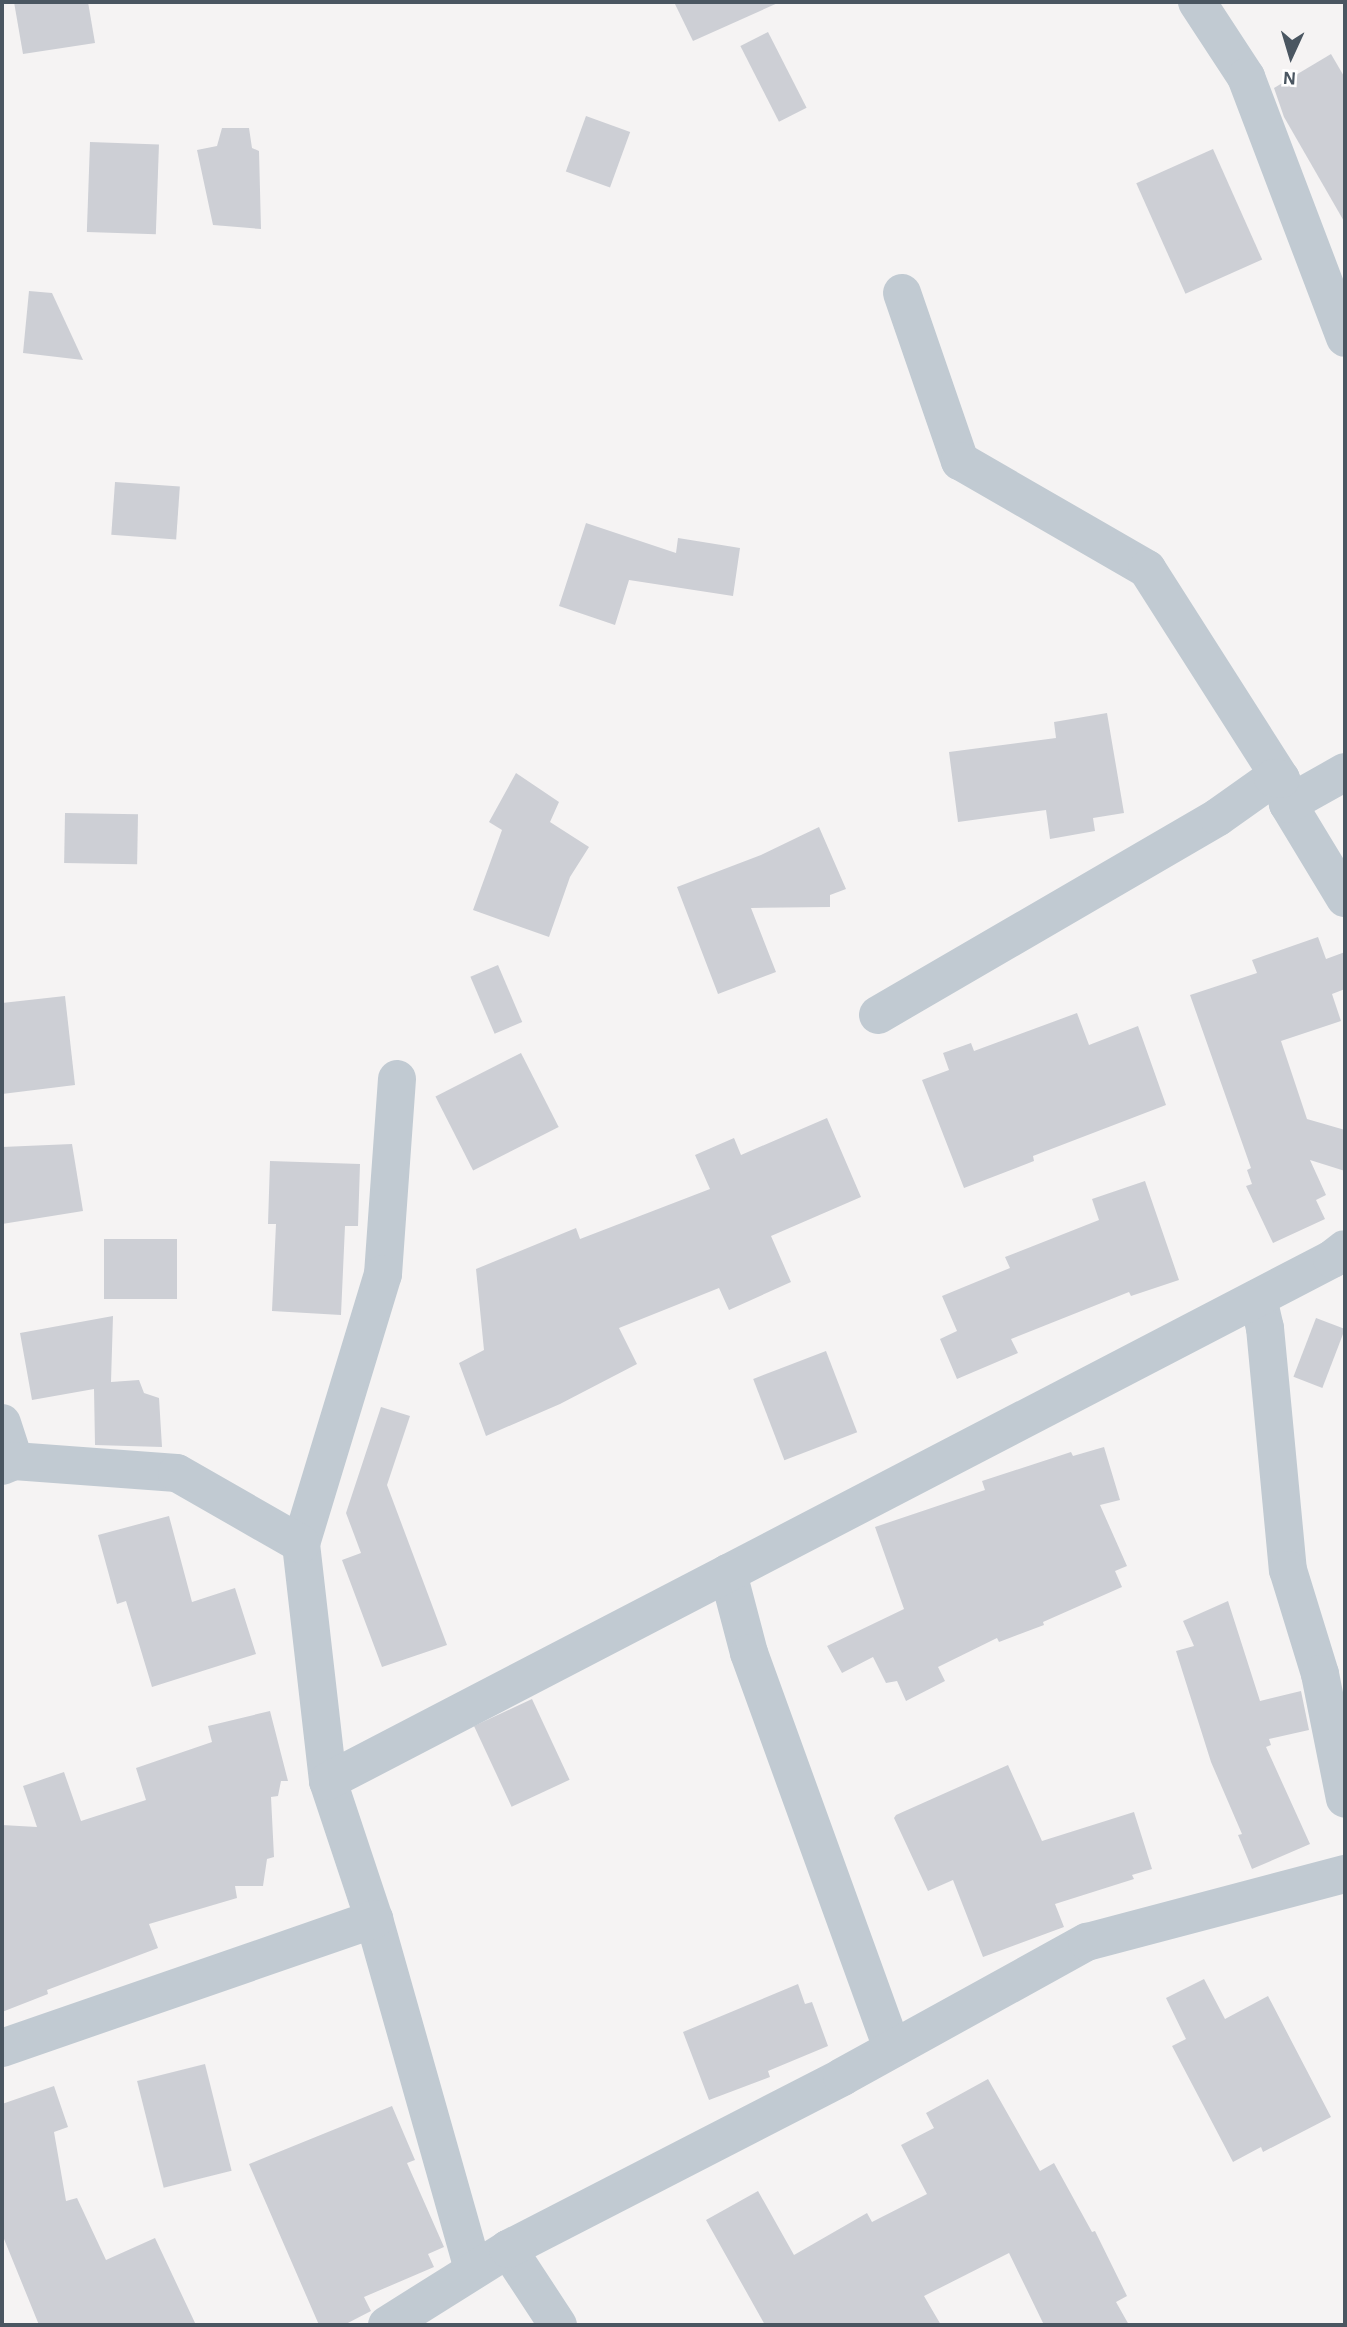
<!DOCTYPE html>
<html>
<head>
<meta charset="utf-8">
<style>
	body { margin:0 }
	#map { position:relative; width:1347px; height:2327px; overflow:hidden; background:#f5f3f3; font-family:"Alegreya Sans",sans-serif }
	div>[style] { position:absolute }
	.building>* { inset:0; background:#cdcfd5; transform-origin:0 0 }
	.minor>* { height:38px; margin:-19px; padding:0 19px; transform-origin:19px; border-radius:19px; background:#c1cad2 }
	span { translate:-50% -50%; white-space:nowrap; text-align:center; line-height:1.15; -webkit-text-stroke:7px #fff; paint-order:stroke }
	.frame { position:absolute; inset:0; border:4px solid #4a5661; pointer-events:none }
	.north { position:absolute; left:1256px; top:21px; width:70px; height:70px; -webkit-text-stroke:5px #fff; paint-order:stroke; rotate:184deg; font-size:19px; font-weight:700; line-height:28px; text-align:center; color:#4a5661 }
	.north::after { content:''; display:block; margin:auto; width:24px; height:32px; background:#4a5661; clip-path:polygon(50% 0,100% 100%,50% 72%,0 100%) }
</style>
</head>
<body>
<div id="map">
	<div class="building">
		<div style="clip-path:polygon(14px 2px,88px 2px,95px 43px,23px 54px)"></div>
		<div style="clip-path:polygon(674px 2px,780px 2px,693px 41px)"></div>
		<div style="left:768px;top:32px;width:85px;height:31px;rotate:63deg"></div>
		<div style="clip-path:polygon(1331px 54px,1345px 78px,1345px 223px,1284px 117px,1274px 88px)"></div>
		<div style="left:586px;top:116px;width:47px;height:59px;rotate:20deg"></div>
		<div style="clip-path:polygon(222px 128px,249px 128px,252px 148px,259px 151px,261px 229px,213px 225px,197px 150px,217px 146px)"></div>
		<div style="left:90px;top:142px;width:69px;height:90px;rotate:2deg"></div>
		<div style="left:1213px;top:149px;width:121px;height:84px;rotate:66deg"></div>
		<div style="clip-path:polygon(29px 291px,52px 293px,83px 360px,23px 353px)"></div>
		<div style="left:115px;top:482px;width:65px;height:53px;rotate:4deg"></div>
		<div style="clip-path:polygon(586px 523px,676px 553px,678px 538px,740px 548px,733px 596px,629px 580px,615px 625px,559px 606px)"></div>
		<div style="clip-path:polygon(1107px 713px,1124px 813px,1093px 818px,1095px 831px,1050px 839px,1046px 810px,958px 822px,949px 752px,1056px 738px,1054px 722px)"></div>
		<div style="clip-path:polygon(516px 773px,559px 802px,550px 822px,589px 847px,570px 877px,549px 937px,473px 910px,502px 830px,489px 822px)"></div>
		<div style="left:65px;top:813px;width:73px;height:50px;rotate:1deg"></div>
		<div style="clip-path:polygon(819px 827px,846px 889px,830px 895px,830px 907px,751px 908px,776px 972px,718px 994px,677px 887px,761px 855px)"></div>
		<div style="clip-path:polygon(1318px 937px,1326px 959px,1345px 952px,1345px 989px,1332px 994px,1341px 1021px,1281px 1041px,1307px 1119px,1345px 1130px,1345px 1171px,1310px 1160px,1326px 1195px,1316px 1200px,1325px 1219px,1273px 1243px,1246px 1186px,1252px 1184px,1247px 1170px,1251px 1168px,1190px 995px,1257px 973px,1252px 960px)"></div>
		<div style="left:498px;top:965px;width:62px;height:30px;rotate:67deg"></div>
		<div style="clip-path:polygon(65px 996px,75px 1085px,2px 1094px,2px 1003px)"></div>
		<div style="clip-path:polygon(1077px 1013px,1089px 1045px,1138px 1026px,1166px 1105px,1033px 1156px,1034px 1161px,964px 1188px,922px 1080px,949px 1070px,943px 1053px,971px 1043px,974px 1051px)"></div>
		<div style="left:521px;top:1053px;width:83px;height:96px;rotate:63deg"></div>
		<div style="clip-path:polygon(827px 1118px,861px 1197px,771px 1236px,791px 1282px,729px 1310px,719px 1288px,619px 1328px,637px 1364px,560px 1404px,486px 1436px,459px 1363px,484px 1350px,476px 1269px,576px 1228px,580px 1239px,710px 1189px,695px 1155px,734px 1138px,741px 1155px)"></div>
		<div style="clip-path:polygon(72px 1144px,83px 1211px,2px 1224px,2px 1147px)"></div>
		<div style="clip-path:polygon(270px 1161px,360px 1164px,358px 1226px,345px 1226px,341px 1315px,272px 1311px,276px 1224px,268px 1224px)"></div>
		<div style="clip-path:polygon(1145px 1181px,1179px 1280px,1131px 1296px,1129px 1292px,1011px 1339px,1018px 1353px,957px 1379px,940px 1339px,957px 1331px,942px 1296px,1010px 1268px,1005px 1257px,1099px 1220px,1092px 1199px)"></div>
		<div style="left:104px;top:1239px;width:73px;height:60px"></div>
		<div style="clip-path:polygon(113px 1316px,111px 1382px,139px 1380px,144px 1393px,159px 1398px,162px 1447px,95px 1445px,94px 1389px,32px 1400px,20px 1333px)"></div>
		<div style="left:1316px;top:1318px;width:31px;height:63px;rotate:21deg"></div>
		<div style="left:826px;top:1351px;width:87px;height:78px;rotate:69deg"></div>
		<div style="clip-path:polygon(381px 1407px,410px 1416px,387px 1485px,447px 1645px,382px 1667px,342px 1560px,361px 1553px,346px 1513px)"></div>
		<div style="clip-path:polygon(1104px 1447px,1120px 1500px,1100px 1505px,1127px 1566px,1115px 1571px,1122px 1587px,1043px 1622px,1044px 1625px,999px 1642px,997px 1638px,938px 1667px,945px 1681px,906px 1701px,897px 1681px,886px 1683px,873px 1657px,842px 1673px,827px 1646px,904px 1609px,875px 1527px,985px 1490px,982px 1481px,1071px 1452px,1073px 1456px)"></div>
		<div style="clip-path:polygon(169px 1516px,192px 1602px,235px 1588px,256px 1654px,152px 1687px,126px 1601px,117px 1604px,98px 1535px)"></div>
		<div style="clip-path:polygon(1228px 1601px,1260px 1701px,1301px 1691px,1309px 1730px,1269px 1739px,1271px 1745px,1266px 1747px,1310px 1844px,1252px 1869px,1238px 1835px,1242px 1834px,1211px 1762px,1176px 1651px,1194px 1646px,1183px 1621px)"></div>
		<div style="left:532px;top:1699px;width:89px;height:64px;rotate:65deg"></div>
		<div style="clip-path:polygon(270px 1711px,288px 1781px,281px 1781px,278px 1796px,271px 1797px,274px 1857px,267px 1859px,263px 1886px,235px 1886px,237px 1898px,149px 1924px,158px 1948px,47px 1990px,48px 1994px,2px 2012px,2px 1825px,37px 1827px,23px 1786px,64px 1772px,81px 1821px,146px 1800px,136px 1768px,212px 1742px,208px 1726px)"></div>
		<div style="clip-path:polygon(1008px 1765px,1042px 1841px,1134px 1812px,1152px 1869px,1132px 1875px,1134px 1879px,1055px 1904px,1064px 1927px,983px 1957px,953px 1880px,928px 1891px,894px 1818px,896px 1815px)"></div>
		<div style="clip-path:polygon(1204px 1979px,1225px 2019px,1268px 1996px,1331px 2117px,1263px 2152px,1261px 2147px,1233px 2162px,1172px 2046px,1186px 2039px,1166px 1998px)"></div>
		<div style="clip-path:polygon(798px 1984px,805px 2004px,812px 2002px,828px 2046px,768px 2071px,770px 2077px,709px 2100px,683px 2032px)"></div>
		<div style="left:205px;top:2064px;width:110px;height:70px;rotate:76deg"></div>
		<div style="clip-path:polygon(988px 2079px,1040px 2171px,1054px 2163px,1092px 2232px,1095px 2231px,1127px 2296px,1116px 2302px,1129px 2325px,1044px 2325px,1009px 2253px,924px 2296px,941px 2325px,765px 2325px,706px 2220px,758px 2191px,794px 2255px,867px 2213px,872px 2222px,927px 2194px,901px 2145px,934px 2128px,926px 2113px)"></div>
		<div style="clip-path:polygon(54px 2086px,68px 2127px,54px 2132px,66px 2201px,77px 2198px,106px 2260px,155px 2238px,196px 2325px,39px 2325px,2px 2234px,2px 2104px)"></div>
		<div style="clip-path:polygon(392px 2106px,415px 2160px,407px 2163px,444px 2247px,428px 2254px,434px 2267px,364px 2297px,371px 2311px,344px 2325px,319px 2325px,249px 2164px)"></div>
	</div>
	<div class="minor">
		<div style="left:1197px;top:2px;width:90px;rotate:56.8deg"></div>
		<div style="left:1246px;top:77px;width:279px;rotate:69.2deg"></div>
		<div style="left:902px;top:293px;width:178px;rotate:71deg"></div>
		<div style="left:960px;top:461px;width:216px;rotate:30deg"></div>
		<div style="left:1147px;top:569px;width:249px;rotate:57.5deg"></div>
		<div style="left:1281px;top:779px;width:26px;rotate:74deg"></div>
		<div style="left:1288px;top:804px;width:110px;rotate:58.8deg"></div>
		<div style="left:1288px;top:804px;width:65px;rotate:-29.3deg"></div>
		<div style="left:878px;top:1015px;width:393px;rotate:-30.2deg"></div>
		<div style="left:1218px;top:817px;width:67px;rotate:-35.3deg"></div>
		<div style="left:1273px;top:778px;width:8px;rotate:7deg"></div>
		<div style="left:397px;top:1079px;width:196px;rotate:94.1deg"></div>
		<div style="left:383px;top:1274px;width:282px;rotate:106.9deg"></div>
		<div style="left:301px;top:1544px;width:239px;rotate:83.5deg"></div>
		<div style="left:328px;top:1781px;width:145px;rotate:71.6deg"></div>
		<div style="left:374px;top:1919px;width:365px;rotate:74.2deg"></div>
		<div style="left:1258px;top:1298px;width:31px;rotate:77deg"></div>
		<div style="left:1265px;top:1328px;width:243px;rotate:84.6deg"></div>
		<div style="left:1288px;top:1570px;width:109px;rotate:72.9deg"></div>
		<div style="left:1320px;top:1674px;width:127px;rotate:78.7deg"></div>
		<div style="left:2px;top:1423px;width:40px;rotate:72deg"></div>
		<div style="left:2px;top:1466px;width:13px;rotate:-23deg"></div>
		<div style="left:14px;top:1461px;width:163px;rotate:4.2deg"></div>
		<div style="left:177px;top:1473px;width:143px;rotate:29.8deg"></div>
		<div style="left:728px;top:1573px;width:83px;rotate:75.3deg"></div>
		<div style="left:749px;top:1653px;width:421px;rotate:70.1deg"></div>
		<div style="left:328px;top:1781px;width:1132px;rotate:-27.47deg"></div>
		<div style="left:1332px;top:1259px;width:16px;rotate:-38deg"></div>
		<div style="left:2px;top:2048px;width:394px;rotate:-19.1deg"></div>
		<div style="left:508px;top:2249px;width:91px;rotate:56.7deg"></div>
		<div style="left:387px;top:2325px;width:143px;rotate:-32.1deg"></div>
		<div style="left:508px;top:2249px;width:376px;rotate:-27.2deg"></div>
		<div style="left:842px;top:2077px;width:280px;rotate:-28.9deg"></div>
		<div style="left:1087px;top:1942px;width:267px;rotate:-14.8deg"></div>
	</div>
	<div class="frame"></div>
	<div class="north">N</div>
</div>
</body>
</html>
